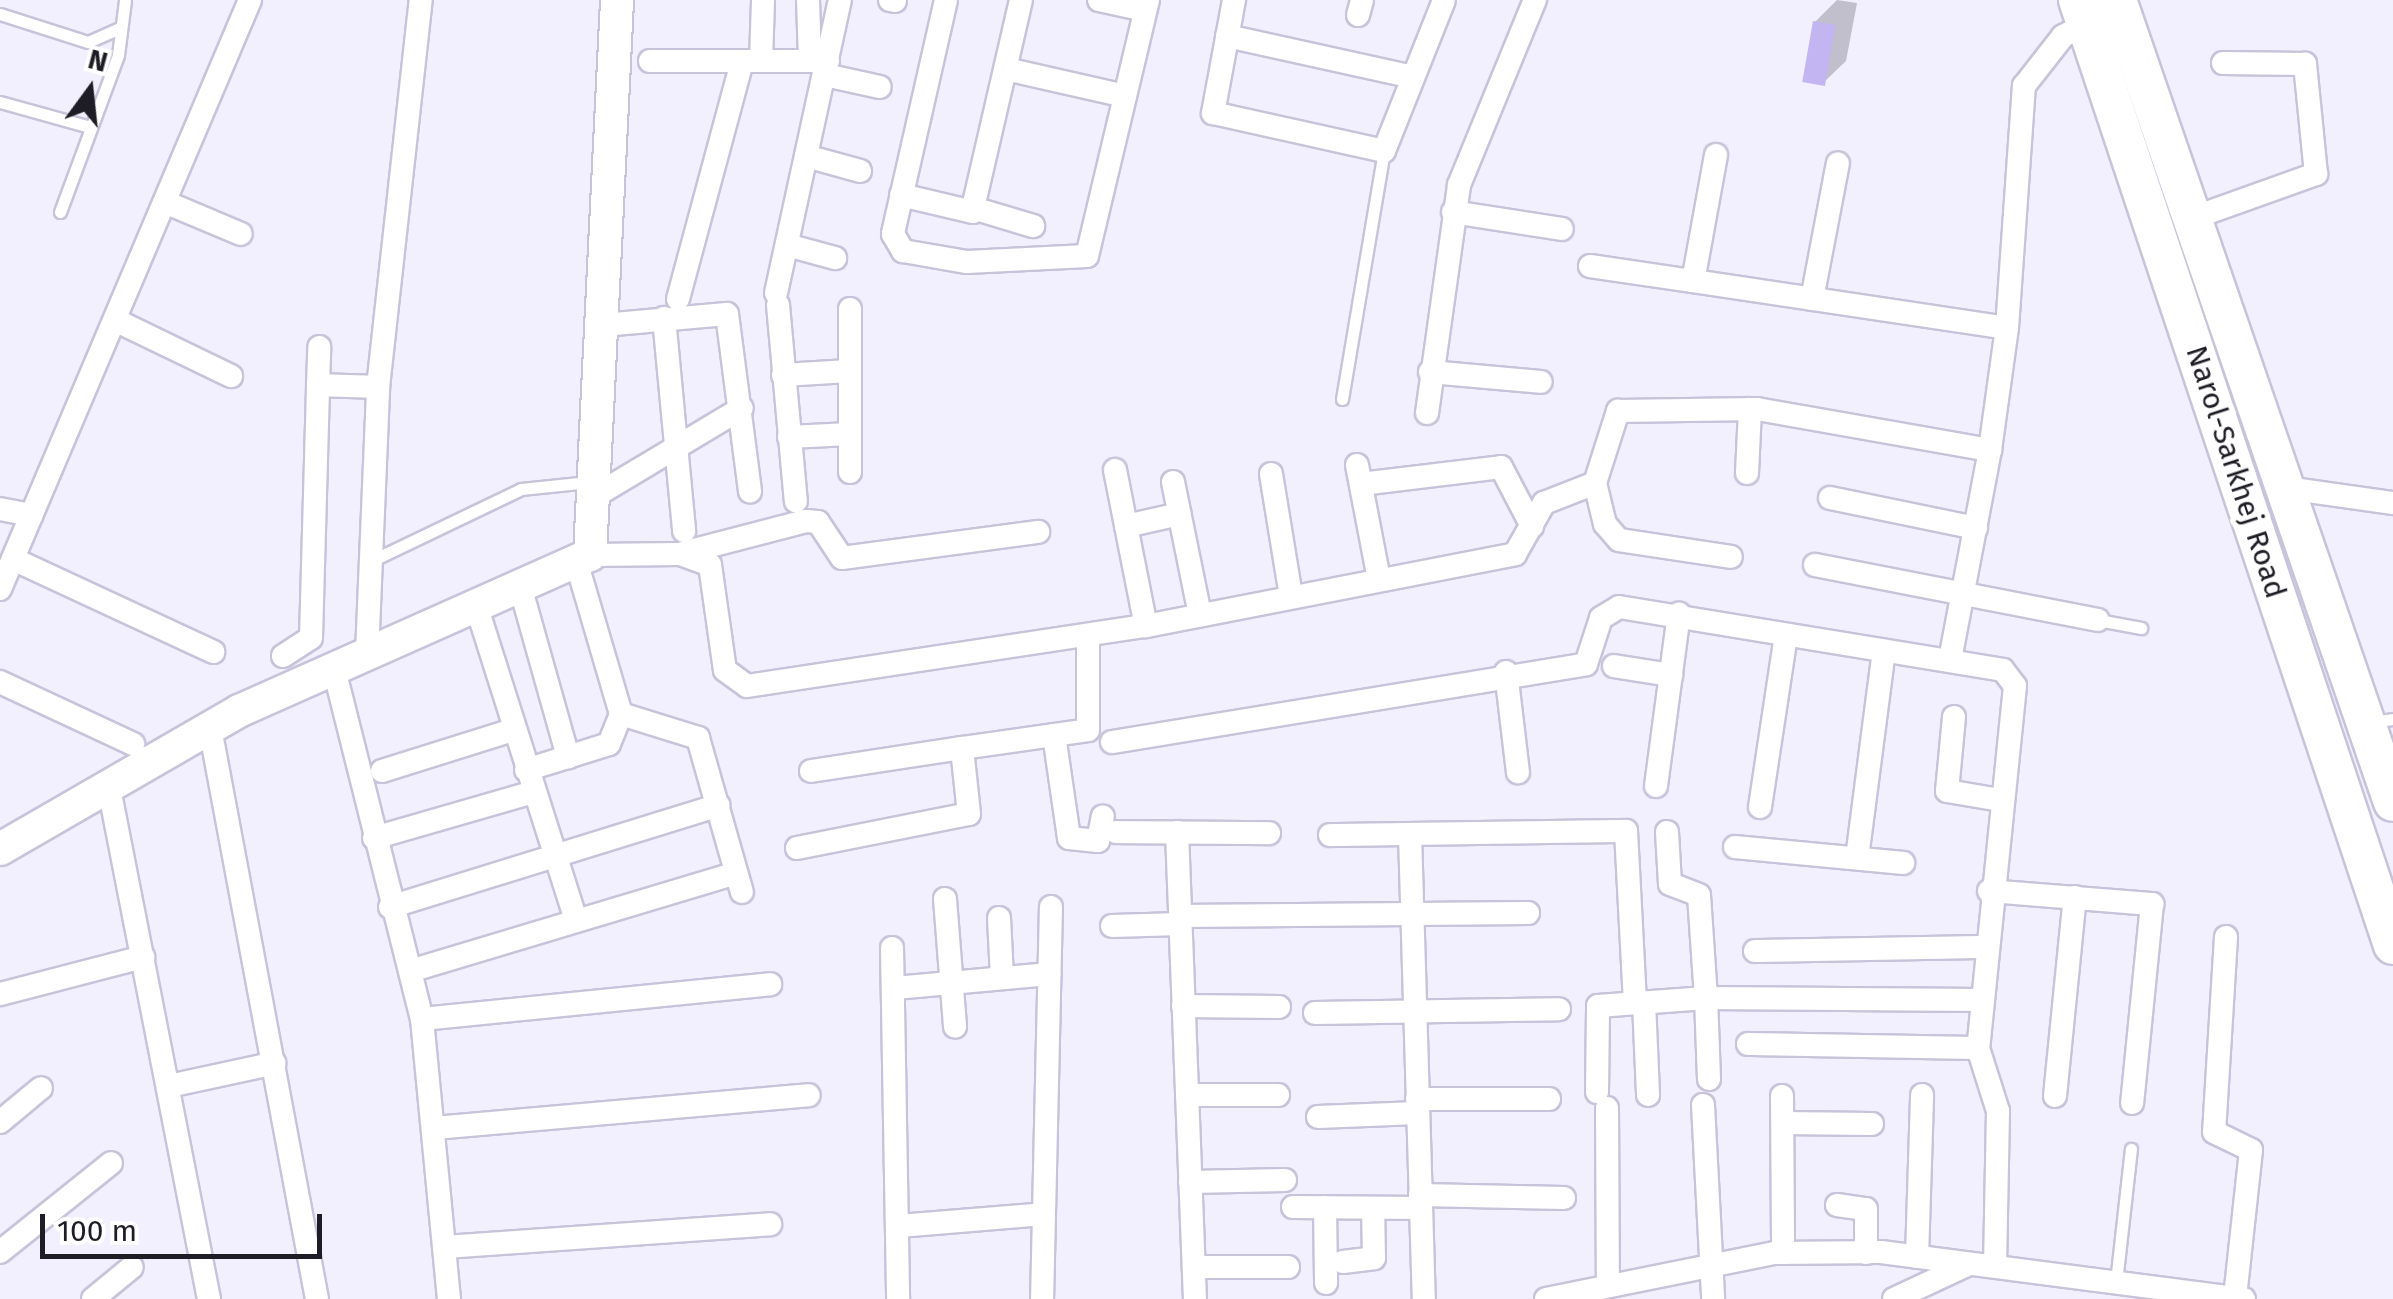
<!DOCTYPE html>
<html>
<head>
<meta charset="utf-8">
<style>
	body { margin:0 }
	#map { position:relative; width:2393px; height:1299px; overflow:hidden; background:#f2effe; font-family:"Fira Sans",sans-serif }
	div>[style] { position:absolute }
	.shadow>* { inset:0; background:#0003 }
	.building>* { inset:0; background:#c3b4f2; transform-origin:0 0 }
	.roads { filter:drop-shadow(2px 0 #c8c3da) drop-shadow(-2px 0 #c8c3da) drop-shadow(0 2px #c8c3da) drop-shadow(0 -2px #c8c3da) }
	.lane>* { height:11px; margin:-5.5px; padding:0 5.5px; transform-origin:5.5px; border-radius:5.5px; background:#fff }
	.street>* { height:22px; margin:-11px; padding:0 11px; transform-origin:11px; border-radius:11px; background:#fff }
	.secondary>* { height:32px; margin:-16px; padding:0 16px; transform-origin:16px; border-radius:16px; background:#fff }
	.primary>* { height:38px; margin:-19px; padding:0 19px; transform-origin:19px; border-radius:19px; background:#fff }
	span { translate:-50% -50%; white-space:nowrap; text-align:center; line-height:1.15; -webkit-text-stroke:10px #fff; paint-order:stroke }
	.street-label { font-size:30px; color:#1e1c24 }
	.north { position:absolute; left:40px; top:40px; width:100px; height:100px; -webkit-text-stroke:8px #fff; paint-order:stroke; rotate:15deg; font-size:28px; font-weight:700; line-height:40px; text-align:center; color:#1e1c24 }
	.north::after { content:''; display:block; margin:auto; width:35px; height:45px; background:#1e1c24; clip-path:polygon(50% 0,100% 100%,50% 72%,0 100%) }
	.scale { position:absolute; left:40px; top:1214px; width:282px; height:45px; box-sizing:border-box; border:5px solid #1e1c24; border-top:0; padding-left:12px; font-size:30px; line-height:35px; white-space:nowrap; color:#1e1c24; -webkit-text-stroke:8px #fff; paint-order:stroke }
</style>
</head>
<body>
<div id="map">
	<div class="shadow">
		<div style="clip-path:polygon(1837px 0,1857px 3px,1846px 61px,1823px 83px,1815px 22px)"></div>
	</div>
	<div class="building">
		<div style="left:1813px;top:21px;width:23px;height:62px;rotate:10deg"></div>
	</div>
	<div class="roads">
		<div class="lane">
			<div style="left:0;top:14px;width:92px;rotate:17.7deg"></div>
			<div style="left:88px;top:42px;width:34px;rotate:-24deg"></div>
			<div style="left:0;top:102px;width:93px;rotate:15.5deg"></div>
			<div style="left:60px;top:212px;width:167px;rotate:-69.7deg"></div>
			<div style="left:118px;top:55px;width:55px;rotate:-82.7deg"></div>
			<div style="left:1342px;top:399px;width:252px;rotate:-80.4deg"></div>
			<div style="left:371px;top:561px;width:166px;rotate:-25.6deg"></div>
			<div style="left:521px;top:489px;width:68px;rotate:-5.9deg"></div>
			<div style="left:2098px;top:620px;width:44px;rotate:10.5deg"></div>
			<div style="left:2369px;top:722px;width:24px;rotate:-7deg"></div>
			<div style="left:2116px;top:1282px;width:134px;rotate:-83.6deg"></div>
		</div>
		<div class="street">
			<div style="left:808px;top:0;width:61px;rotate:88.1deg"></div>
			<div style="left:890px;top:0;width:5px;rotate:11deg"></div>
			<div style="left:946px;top:0;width:240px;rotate:102.8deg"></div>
			<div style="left:893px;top:234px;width:20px;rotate:60deg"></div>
			<div style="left:903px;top:251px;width:65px;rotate:9.8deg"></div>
			<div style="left:967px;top:262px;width:120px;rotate:-2.9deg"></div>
			<div style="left:1087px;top:256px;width:263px;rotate:-76.6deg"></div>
			<div style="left:1021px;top:0;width:213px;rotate:103deg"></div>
			<div style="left:973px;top:208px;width:63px;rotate:16.7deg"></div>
			<div style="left:1099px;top:0;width:47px;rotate:12.3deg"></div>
			<div style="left:1234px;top:0;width:115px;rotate:100.5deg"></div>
			<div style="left:1213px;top:113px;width:175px;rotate:12.5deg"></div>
			<div style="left:1384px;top:151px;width:162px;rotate:-68.3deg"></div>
			<div style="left:1358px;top:15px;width:16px;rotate:-75deg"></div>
			<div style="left:1227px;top:36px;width:186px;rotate:12.4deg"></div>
			<div style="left:650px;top:61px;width:178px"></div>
			<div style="left:761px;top:61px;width:61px;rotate:-88.1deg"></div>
			<div style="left:1006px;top:69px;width:122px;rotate:12.8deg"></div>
			<div style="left:825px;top:75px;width:56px;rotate:12.3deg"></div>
			<div style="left:1716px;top:155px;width:128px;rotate:100.3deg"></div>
			<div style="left:1693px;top:281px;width:317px;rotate:8.5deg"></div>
			<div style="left:2007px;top:328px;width:243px;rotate:-86deg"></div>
			<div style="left:2024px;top:86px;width:63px;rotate:-52deg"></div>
			<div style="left:2063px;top:36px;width:35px;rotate:-27deg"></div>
			<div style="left:806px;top:156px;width:56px;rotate:15.5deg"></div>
			<div style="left:901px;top:195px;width:74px;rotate:13.3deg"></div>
			<div style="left:165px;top:202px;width:82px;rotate:22.8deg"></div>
			<div style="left:1453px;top:212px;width:110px;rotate:8.9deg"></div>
			<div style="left:2193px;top:218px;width:131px;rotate:-19.7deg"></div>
			<div style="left:2316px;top:174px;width:111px;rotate:-95.7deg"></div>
			<div style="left:2305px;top:64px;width:82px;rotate:-179.3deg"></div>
			<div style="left:787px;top:245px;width:50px;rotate:15.2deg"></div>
			<div style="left:1590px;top:266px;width:104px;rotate:8.3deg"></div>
			<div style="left:776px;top:293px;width:300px;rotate:-77.7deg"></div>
			<div style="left:678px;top:299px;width:246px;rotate:-74.9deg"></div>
			<div style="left:1812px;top:299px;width:138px;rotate:-79.2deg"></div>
			<div style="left:778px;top:305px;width:197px;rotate:84.8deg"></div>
			<div style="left:664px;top:318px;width:214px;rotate:84.6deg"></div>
			<div style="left:115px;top:320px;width:129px;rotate:25.8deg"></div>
			<div style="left:603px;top:325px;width:124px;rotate:-5.1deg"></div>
			<div style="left:727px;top:314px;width:179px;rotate:82.6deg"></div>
			<div style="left:1430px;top:372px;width:111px;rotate:5.1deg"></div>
			<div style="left:783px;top:375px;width:66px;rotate:-3.5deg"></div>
			<div style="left:318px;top:385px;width:38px;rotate:-88deg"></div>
			<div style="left:1427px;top:413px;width:230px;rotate:-82deg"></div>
			<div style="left:1459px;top:185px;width:200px;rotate:-67.7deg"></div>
			<div style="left:789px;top:437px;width:61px;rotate:-2.8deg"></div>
			<div style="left:1990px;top:450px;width:123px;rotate:-82.1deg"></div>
			<div style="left:1357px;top:465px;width:116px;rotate:79.1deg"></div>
			<div style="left:1115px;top:470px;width:159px;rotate:78.8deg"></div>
			<div style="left:850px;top:472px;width:163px;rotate:-90deg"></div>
			<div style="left:1747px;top:473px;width:64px;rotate:-87.3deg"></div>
			<div style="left:1271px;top:474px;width:124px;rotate:80.7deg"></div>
			<div style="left:1173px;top:482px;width:136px;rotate:78.5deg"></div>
			<div style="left:1595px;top:483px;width:42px;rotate:76.3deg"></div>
			<div style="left:1605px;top:524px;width:21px;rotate:49deg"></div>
			<div style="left:1619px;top:540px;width:113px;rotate:8.6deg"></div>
			<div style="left:1361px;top:484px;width:141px;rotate:-6.9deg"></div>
			<div style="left:1501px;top:467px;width:67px;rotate:62.3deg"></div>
			<div style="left:2286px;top:488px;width:108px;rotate:8deg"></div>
			<div style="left:595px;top:496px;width:171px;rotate:-30.9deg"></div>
			<div style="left:1830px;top:498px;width:149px;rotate:11.6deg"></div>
			<div style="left:0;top:509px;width:32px;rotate:11deg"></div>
			<div style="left:1126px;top:526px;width:55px;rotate:-12.5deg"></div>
			<div style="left:683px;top:553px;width:127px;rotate:-14.6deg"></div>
			<div style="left:806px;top:521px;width:12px;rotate:5deg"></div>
			<div style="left:818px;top:522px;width:43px;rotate:56.3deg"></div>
			<div style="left:842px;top:558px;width:198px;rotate:-7.6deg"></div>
			<div style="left:590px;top:555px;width:90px;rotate:-0.6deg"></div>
			<div style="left:680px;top:554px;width:32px;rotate:20deg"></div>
			<div style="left:710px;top:565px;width:106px;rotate:81.9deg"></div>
			<div style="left:725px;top:670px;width:27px;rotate:36deg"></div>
			<div style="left:747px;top:686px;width:403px;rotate:-8.6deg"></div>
			<div style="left:1146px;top:626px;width:376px;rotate:-11deg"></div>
			<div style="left:1515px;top:554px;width:59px;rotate:-60.4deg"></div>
			<div style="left:1544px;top:503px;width:55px;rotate:-21.4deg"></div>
			<div style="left:1595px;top:483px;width:76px;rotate:-72.3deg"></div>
			<div style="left:1618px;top:411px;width:139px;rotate:-0.8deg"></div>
			<div style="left:1757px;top:409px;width:237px;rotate:10deg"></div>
			<div style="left:1990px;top:450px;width:214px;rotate:100.8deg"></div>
			<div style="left:13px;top:559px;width:221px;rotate:24.9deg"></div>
			<div style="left:576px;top:561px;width:159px;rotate:73.6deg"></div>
			<div style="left:621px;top:714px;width:81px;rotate:17.3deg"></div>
			<div style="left:698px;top:738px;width:160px;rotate:74.1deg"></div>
			<div style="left:1815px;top:565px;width:288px;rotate:11deg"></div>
			<div style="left:520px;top:586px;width:178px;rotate:74.3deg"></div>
			<div style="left:0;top:589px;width:640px;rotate:-67deg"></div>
			<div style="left:476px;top:605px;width:331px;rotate:72.4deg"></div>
			<div style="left:367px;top:654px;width:267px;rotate:-87.6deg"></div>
			<div style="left:378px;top:387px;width:389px;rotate:-83.7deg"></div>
			<div style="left:283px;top:656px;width:33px;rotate:-33deg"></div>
			<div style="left:311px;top:638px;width:253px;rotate:-88.4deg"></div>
			<div style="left:318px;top:385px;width:60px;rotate:1.9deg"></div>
			<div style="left:1614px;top:666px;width:58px;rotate:9deg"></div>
			<div style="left:334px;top:669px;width:361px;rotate:75.9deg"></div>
			<div style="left:422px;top:1019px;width:281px;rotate:84.5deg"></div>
			<div style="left:1506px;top:672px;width:101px;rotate:83.2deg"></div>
			<div style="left:0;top:682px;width:147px;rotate:25deg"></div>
			<div style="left:1954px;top:717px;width:74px;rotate:95.4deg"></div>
			<div style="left:1947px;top:791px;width:54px;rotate:9.6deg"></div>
			<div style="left:210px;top:728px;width:581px;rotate:79.39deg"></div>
			<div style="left:1054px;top:735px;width:104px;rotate:81.7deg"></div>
			<div style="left:1069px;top:838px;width:29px;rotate:6deg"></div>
			<div style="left:1098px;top:841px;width:25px;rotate:-79deg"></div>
			<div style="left:1112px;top:742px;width:480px;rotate:-9.3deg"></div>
			<div style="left:1586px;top:664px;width:48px;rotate:-71.9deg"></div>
			<div style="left:1601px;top:618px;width:21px;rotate:-31deg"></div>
			<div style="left:1619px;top:607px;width:389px;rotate:9.3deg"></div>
			<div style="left:2003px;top:670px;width:20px;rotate:53deg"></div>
			<div style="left:2015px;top:686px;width:364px;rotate:95.8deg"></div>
			<div style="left:1978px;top:1048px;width:66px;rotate:72.4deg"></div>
			<div style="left:1998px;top:1111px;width:155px;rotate:91.1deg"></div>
			<div style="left:526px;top:770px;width:87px;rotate:-17.4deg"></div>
			<div style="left:609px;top:744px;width:32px;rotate:-68deg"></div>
			<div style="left:382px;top:771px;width:137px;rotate:-17.4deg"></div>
			<div style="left:811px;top:771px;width:153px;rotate:-8.7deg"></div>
			<div style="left:1656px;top:786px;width:174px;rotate:-82.4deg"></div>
			<div style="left:109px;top:788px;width:521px;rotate:78.93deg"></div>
			<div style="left:1760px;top:807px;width:174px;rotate:-81.4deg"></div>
			<div style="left:1116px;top:832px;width:153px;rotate:0.4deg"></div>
			<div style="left:1177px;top:832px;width:467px;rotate:87.8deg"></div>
			<div style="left:1410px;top:834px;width:465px;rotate:88.3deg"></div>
			<div style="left:1330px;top:835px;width:296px;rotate:-0.8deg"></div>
			<div style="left:1626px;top:831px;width:172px;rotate:87deg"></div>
			<div style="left:374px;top:838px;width:166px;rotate:-16.1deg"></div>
			<div style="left:1735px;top:847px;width:169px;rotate:5.4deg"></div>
			<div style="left:797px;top:848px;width:175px;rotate:-11.2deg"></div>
			<div style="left:969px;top:814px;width:66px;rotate:-96.1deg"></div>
			<div style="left:962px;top:748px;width:127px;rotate:-8.1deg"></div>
			<div style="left:1088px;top:730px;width:95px;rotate:-90deg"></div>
			<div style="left:1857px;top:858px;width:209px;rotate:-82.6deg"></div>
			<div style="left:1989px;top:891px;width:164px;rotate:4.6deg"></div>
			<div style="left:2152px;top:904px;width:200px;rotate:95.7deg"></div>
			<div style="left:945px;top:899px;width:128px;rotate:85.5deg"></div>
			<div style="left:390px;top:907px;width:344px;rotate:-17.2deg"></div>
			<div style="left:1180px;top:916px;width:348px;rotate:-0.5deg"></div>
			<div style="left:999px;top:918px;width:60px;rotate:87.1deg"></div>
			<div style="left:1112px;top:926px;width:68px;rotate:-1.7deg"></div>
			<div style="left:2226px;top:937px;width:195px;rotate:93.5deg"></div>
			<div style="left:2214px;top:1132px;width:41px;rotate:25.9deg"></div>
			<div style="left:2251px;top:1150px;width:149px;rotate:96.2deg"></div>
			<div style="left:892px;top:948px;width:351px;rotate:89deg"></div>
			<div style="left:1755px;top:951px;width:228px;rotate:-1deg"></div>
			<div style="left:410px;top:971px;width:340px;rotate:-16.7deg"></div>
			<div style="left:895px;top:988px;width:155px;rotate:-5.2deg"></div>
			<div style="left:0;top:994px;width:148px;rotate:-14.5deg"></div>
			<div style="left:1644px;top:1002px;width:93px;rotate:87.5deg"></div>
			<div style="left:1183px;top:1006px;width:96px;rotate:0.6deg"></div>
			<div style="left:1315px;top:1013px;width:244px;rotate:-0.9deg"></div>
			<div style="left:422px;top:1019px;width:350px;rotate:-5.7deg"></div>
			<div style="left:1748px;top:1044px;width:230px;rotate:1deg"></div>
			<div style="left:1709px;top:1079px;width:81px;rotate:-92.1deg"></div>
			<div style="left:1706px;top:998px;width:275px;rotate:0.4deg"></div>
			<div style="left:169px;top:1086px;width:108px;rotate:-12.2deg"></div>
			<div style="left:1597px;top:1092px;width:86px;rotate:-89.3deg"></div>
			<div style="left:1598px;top:1006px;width:108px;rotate:-4.2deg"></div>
			<div style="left:1706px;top:998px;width:103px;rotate:-93.9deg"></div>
			<div style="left:1699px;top:895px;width:31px;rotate:-159deg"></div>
			<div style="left:1670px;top:884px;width:52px;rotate:-93.3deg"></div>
			<div style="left:1187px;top:1095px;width:91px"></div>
			<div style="left:1782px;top:1096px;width:157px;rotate:89.6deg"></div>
			<div style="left:2055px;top:1096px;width:200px;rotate:-84.3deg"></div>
			<div style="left:1417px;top:1099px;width:132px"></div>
			<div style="left:1703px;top:1105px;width:194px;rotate:87deg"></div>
			<div style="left:1607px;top:1108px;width:178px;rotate:89.7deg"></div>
			<div style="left:1318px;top:1117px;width:99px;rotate:-2.3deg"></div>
			<div style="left:0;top:1122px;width:53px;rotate:-39.7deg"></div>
			<div style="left:1783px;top:1123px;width:89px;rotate:0.6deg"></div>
			<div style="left:434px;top:1128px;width:376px;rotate:-5deg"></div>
			<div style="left:1190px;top:1182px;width:95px;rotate:-1.2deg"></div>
			<div style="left:1420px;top:1195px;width:144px;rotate:1.2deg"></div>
			<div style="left:1837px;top:1205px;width:29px;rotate:8deg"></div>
			<div style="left:1866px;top:1209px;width:44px;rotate:90deg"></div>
			<div style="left:1293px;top:1207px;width:128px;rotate:0.4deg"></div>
			<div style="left:1325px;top:1207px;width:76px;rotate:89.2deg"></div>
			<div style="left:1044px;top:1214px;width:307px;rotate:-88.7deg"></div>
			<div style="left:899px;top:1226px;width:145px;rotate:-4.7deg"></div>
			<div style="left:1044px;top:1214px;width:85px;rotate:91.3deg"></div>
			<div style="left:445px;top:1247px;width:326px;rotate:-4deg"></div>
			<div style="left:0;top:1252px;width:142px;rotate:-38.7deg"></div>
			<div style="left:1917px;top:1257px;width:162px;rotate:-88.2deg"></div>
			<div style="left:1343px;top:1262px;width:31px;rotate:-7deg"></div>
			<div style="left:1374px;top:1258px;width:50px;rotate:-91.1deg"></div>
			<div style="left:1194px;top:1267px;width:94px"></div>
			<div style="left:93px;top:1299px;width:50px;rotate:-39.4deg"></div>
			<div style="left:1546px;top:1299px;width:234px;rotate:-11.4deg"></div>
			<div style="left:1775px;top:1253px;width:106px;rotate:-0.5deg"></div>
			<div style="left:1881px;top:1252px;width:366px;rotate:7.4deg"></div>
			<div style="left:1894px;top:1299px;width:81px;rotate:-25deg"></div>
		</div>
		<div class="secondary">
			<div style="left:0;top:849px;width:276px;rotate:-30deg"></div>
			<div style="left:239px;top:711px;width:384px;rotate:-24deg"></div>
			<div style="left:590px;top:555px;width:556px;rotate:-87.21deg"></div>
		</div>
		<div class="primary">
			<div style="left:2078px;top:0;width:996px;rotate:71.57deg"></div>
			<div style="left:2117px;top:0;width:848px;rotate:71.01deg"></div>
		</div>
	</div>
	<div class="street-label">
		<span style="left:2236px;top:472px;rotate:72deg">Narol-Sarkhej Road</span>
	</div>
	<div class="north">N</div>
	<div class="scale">100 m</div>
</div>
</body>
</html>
